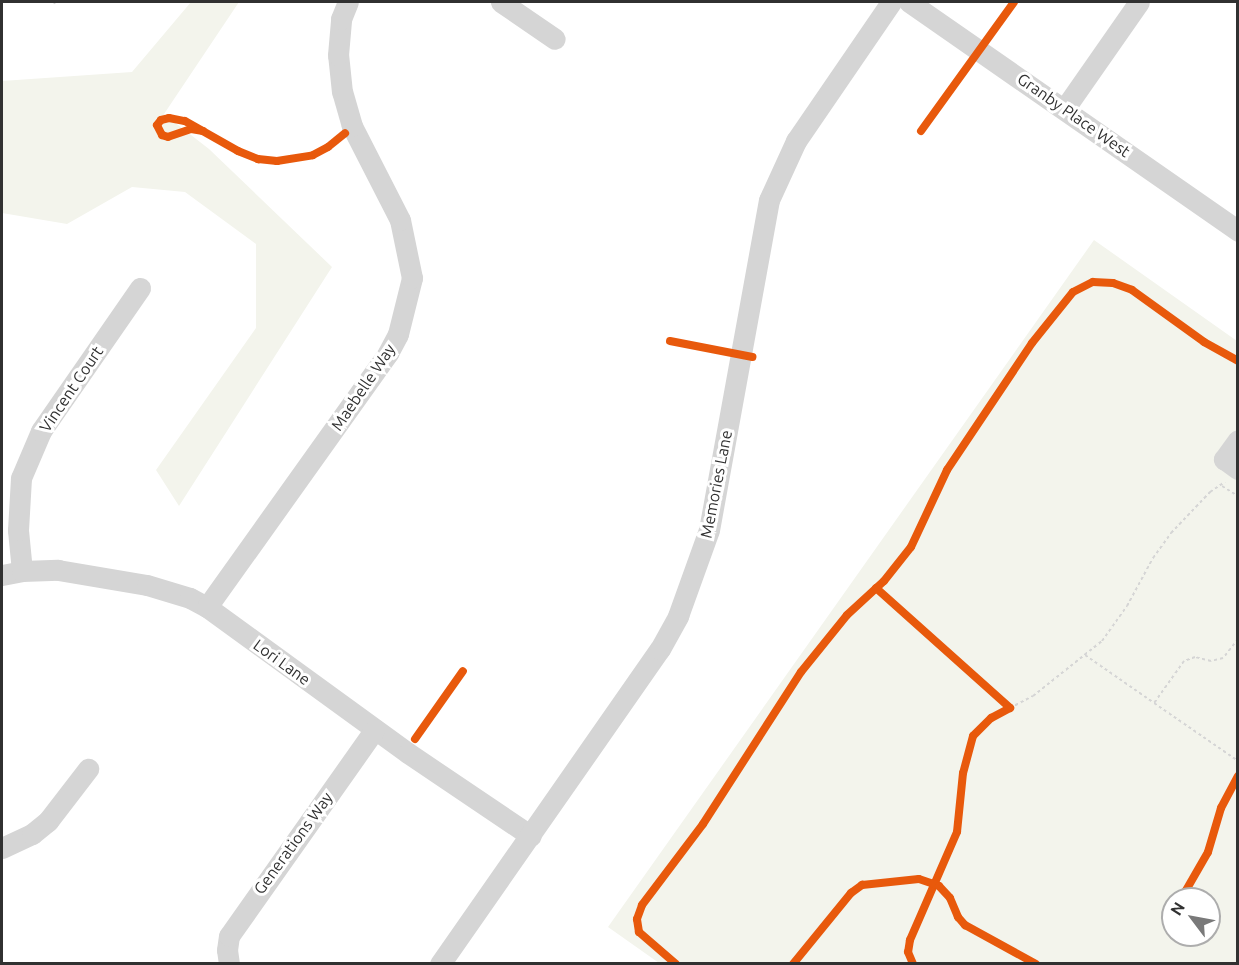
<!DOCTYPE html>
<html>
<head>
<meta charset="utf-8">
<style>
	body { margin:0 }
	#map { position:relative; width:1239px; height:965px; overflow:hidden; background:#fff; font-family:Ubuntu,sans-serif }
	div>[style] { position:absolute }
	.green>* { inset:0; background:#f3f4ec }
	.path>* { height:2px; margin-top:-1px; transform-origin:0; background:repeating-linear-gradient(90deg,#d5d5d5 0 3px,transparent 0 6px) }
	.minor>* { height:21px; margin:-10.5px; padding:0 10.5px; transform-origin:10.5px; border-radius:10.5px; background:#d5d5d5 }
	.cycleway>* { height:8px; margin:-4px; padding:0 4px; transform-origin:4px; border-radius:4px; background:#e8590c }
	span { translate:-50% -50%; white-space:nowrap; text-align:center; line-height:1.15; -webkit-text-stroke:6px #fff; paint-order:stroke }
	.street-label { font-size:16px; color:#313131 }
	.frame { position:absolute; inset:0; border:3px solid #313131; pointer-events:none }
	.north { position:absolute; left:1161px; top:887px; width:60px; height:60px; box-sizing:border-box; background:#fff; border:2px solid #adadad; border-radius:50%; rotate:302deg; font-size:16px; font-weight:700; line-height:24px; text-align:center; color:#313131 }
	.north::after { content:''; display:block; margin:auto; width:21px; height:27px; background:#797979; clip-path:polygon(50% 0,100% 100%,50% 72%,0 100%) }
</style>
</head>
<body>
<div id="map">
	<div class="green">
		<div style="clip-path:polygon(191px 2px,239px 2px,164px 114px,209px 149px,332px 267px,179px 506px,156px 470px,256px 328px,256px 244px,185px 192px,132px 187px,67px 224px,2px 213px,2px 81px,132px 72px)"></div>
		<div style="clip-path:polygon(evenodd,1094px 240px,1237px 341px,1237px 963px,659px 963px,608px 927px,1094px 240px,1173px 899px,1209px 899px,1209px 935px,1173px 935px,1173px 899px)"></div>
	</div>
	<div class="path">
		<div style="left:54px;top:2px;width:2px;rotate:63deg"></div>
		<div style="left:1222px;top:486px;width:19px;rotate:32deg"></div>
		<div style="left:1238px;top:639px;width:24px;rotate:128deg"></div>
		<div style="left:1223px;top:658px;width:12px;rotate:166deg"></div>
		<div style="left:1211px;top:661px;width:16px;rotate:-166deg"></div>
		<div style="left:1195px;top:657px;width:12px;rotate:160deg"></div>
		<div style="left:1184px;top:661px;width:52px;rotate:125.5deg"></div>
		<div style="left:1154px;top:703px;width:102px;rotate:34.6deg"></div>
		<div style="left:1085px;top:655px;width:84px;rotate:34.8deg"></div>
		<div style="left:1010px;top:708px;width:26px;rotate:-28deg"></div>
		<div style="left:1033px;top:696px;width:88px;rotate:-38.6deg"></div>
		<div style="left:1102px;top:641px;width:43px;rotate:-54.5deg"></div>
		<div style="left:1127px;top:606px;width:55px;rotate:-61.6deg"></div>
		<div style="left:1153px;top:558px;width:31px;rotate:-54deg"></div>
		<div style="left:1171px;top:533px;width:57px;rotate:-46.4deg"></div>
		<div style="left:1210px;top:492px;width:18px;rotate:-34deg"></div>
	</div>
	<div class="minor">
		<div style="left:501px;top:2px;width:65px;rotate:34.4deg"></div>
		<div style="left:909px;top:2px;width:401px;rotate:34.8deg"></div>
		<div style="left:1065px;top:108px;width:129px;rotate:-55.1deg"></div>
		<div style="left:1238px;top:440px;width:24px;rotate:126deg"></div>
		<div style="left:1224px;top:459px;width:17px;rotate:36deg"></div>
		<div style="left:22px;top:571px;width:41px;rotate:-95.6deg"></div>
		<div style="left:18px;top:530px;width:52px;rotate:-86.7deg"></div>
		<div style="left:21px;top:478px;width:51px;rotate:-66.9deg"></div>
		<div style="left:41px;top:431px;width:174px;rotate:-55.3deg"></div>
		<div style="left:2px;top:575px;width:20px;rotate:-11deg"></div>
		<div style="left:22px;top:571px;width:36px;rotate:-2deg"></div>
		<div style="left:58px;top:570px;width:90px;rotate:9.6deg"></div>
		<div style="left:147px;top:585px;width:45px;rotate:16.8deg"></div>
		<div style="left:190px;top:598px;width:19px;rotate:28deg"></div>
		<div style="left:207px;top:607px;width:248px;rotate:36deg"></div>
		<div style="left:408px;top:753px;width:148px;rotate:34deg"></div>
		<div style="left:207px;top:607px;width:312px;rotate:-54.5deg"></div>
		<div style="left:388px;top:353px;width:21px;rotate:-62deg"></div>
		<div style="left:398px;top:334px;width:58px;rotate:-76deg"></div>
		<div style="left:412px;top:278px;width:59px;rotate:-101.7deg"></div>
		<div style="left:400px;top:220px;width:106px;rotate:-117.1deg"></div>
		<div style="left:352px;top:126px;width:35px;rotate:-106deg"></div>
		<div style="left:342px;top:92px;width:37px;rotate:-96deg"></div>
		<div style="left:338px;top:55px;width:36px;rotate:-85deg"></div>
		<div style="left:341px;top:19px;width:18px;rotate:-68deg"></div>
		<div style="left:2px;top:848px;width:33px;rotate:-25deg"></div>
		<div style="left:32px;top:834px;width:21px;rotate:-39deg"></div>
		<div style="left:48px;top:821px;width:66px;rotate:-52.4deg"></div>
		<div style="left:229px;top:964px;width:14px;rotate:-98deg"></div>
		<div style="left:227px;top:950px;width:14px;rotate:-82deg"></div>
		<div style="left:229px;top:936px;width:253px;rotate:-54.8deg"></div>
		<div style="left:440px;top:964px;width:384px;rotate:-55.1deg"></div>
		<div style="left:660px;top:649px;width:38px;rotate:-61deg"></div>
		<div style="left:678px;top:616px;width:91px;rotate:-70.2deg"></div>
		<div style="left:709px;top:530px;width:335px;rotate:-79.7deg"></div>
		<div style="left:769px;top:200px;width:65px;rotate:-65.4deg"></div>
		<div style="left:796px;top:141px;width:168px;rotate:-55.6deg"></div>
	</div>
	<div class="cycleway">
		<div style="left:203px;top:131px;width:12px;rotate:-171deg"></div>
		<div style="left:191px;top:129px;width:24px;rotate:161deg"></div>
		<div style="left:168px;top:137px;width:6px;rotate:-162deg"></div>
		<div style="left:162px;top:135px;width:11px;rotate:-117deg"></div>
		<div style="left:157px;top:125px;width:6px;rotate:-51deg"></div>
		<div style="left:161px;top:120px;width:8px;rotate:-14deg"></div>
		<div style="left:169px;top:118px;width:16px;rotate:11deg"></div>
		<div style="left:185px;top:121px;width:61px;rotate:29.5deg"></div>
		<div style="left:238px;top:151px;width:22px;rotate:22deg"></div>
		<div style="left:258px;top:159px;width:19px;rotate:6deg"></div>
		<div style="left:277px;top:161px;width:36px;rotate:-9deg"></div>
		<div style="left:313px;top:155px;width:17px;rotate:-28deg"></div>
		<div style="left:328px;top:147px;width:22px;rotate:-39deg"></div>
		<div style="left:921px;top:131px;width:159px;rotate:-54.2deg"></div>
		<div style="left:670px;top:341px;width:84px;rotate:11deg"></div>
		<div style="left:876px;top:588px;width:180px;rotate:41.8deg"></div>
		<div style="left:1010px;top:708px;width:21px;rotate:152deg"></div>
		<div style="left:991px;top:718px;width:25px;rotate:135deg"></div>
		<div style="left:973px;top:736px;width:38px;rotate:105deg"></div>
		<div style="left:963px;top:773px;width:59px;rotate:95.8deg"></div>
		<div style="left:957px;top:832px;width:118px;rotate:113.5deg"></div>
		<div style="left:910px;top:940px;width:12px;rotate:99deg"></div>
		<div style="left:908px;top:952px;width:13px;rotate:67deg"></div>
		<div style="left:415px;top:739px;width:83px;rotate:-54.8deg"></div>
		<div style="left:1181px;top:899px;width:54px;rotate:-60.1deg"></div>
		<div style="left:1208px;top:852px;width:46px;rotate:-73.5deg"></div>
		<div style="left:1221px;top:808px;width:36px;rotate:-62deg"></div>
		<div style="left:676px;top:964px;width:49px;rotate:-139.1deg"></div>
		<div style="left:639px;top:932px;width:13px;rotate:-99deg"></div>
		<div style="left:637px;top:919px;width:15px;rotate:-70deg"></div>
		<div style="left:642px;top:905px;width:101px;rotate:-53deg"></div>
		<div style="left:703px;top:824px;width:181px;rotate:-57.2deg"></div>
		<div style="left:801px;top:672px;width:73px;rotate:-51.1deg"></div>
		<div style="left:847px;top:615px;width:50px;rotate:-42.6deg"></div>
		<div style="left:884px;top:581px;width:43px;rotate:-51.5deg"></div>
		<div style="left:911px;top:547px;width:85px;rotate:-64.9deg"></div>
		<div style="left:947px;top:470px;width:153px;rotate:-56.2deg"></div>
		<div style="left:1032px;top:343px;width:65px;rotate:-51.2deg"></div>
		<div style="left:1073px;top:292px;width:22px;rotate:-27deg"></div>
		<div style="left:1093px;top:282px;width:20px;rotate:3deg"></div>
		<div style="left:1113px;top:283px;width:20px;rotate:20deg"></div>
		<div style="left:1132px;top:290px;width:89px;rotate:35.8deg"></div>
		<div style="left:1204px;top:342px;width:39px;rotate:29deg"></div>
		<div style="left:793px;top:964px;width:92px;rotate:-50.8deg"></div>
		<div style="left:851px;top:893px;width:14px;rotate:-36deg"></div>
		<div style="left:862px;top:885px;width:57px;rotate:-6deg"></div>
		<div style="left:919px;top:879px;width:21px;rotate:19deg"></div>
		<div style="left:939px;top:886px;width:16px;rotate:47deg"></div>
		<div style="left:950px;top:898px;width:21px;rotate:67deg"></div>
		<div style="left:958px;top:917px;width:11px;rotate:49deg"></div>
		<div style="left:965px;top:925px;width:81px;rotate:28.8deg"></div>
	</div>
	<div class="street-label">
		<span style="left:1074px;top:115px;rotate:35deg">Granby Place West</span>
		<span style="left:363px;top:387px;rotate:-56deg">Maebelle Way</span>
		<span style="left:71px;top:389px;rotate:-56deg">Vincent Court</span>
		<span style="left:716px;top:484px;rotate:-79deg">Memories Lane</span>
		<span style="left:282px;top:662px;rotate:36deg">Lori Lane</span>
		<span style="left:293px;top:843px;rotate:-54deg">Generations Way</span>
	</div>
	<div class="frame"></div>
	<div class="north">N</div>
</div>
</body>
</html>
